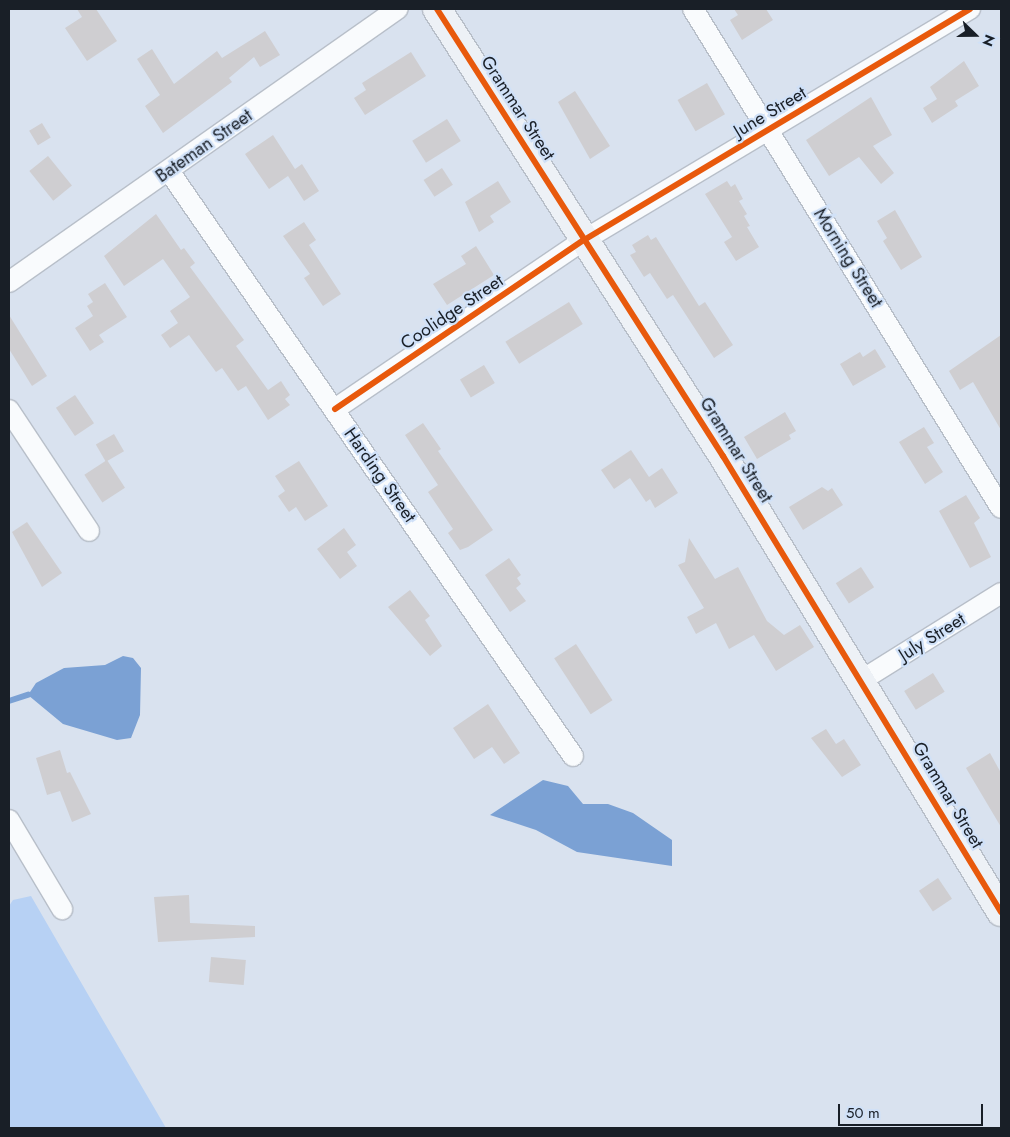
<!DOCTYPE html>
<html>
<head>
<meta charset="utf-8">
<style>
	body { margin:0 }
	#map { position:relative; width:1010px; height:1137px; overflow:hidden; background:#d9e2ef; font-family:Jost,sans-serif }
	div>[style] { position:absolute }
	.green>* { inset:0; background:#b7d1f4 }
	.water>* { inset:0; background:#7ba1d4 }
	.stream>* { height:5.5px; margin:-2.75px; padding:0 2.75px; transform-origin:2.75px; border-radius:2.75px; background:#7ba1d4 }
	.building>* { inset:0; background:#cfced1; transform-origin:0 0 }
	.roads { filter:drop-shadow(1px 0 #b8bfc9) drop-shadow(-1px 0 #b8bfc9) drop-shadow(0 1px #b8bfc9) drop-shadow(0 -1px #b8bfc9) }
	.street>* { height:20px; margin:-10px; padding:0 10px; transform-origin:10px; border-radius:10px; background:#f9fbfd }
	.secondary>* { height:28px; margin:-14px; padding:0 14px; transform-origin:14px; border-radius:14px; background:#edf1f6 }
	.cycleway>* { height:6px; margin:-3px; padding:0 3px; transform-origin:3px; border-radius:3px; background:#e8590c }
	span { translate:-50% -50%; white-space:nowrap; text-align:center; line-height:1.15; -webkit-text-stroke:4.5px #d0e1f8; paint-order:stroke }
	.street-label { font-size:18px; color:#191f27 }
	.frame { position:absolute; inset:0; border:10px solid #191f27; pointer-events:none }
	.north { position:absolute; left:950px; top:10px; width:50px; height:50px; -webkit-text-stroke:4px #d0e1f8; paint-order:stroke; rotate:112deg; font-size:14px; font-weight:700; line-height:20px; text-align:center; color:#191f27 }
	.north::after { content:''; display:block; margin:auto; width:18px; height:22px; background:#191f27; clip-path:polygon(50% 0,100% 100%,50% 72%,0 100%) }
	.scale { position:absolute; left:838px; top:1104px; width:145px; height:22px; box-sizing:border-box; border:2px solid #191f27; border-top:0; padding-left:6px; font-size:15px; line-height:18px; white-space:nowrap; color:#191f27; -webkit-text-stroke:4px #d0e1f8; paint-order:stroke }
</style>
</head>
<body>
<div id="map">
	<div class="green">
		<div style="clip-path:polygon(31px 896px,97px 1010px,166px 1128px,9px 1128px,9px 906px,13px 900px)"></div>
	</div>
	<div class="water">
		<div style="clip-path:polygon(123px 656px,133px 658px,141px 668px,140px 715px,131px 738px,117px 740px,63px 724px,28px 695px,36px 683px,64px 668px,105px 665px)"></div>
		<div style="clip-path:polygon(543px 780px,568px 786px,583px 804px,608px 804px,633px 813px,672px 840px,672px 866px,577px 852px,536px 830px,490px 815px)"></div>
	</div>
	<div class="stream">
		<div style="left:9px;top:701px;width:20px;rotate:-18deg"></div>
	</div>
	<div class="building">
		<div style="clip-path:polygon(77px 9px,96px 9px,117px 41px,87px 61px,65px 28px,82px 17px)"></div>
		<div style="clip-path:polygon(734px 9px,766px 9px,773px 20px,742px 40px,730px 20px,738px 15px)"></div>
		<div style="clip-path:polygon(265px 31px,280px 55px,260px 67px,254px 57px,229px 78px,232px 82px,163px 133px,145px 106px,160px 95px,137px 59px,152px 49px,174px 84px,217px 51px,222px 58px)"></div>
		<div style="clip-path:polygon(411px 52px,426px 76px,365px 115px,354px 98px,366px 90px,362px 83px)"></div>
		<div style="clip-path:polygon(964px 61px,979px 86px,955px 101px,958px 106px,932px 123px,923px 108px,937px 99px,930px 87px)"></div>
		<div style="left:707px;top:83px;width:36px;height:34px;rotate:60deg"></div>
		<div style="clip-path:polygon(575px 91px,610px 146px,590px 159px,558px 102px)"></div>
		<div style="clip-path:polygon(871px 97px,892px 135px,873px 146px,894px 173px,881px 184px,859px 157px,829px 176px,806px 140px)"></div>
		<div style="left:447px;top:119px;width:26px;height:41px;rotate:58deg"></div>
		<div style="left:42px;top:123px;width:17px;height:15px;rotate:59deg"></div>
		<div style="clip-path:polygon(273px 135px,295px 169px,302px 164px,319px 191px,304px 201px,288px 176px,269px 189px,245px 154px)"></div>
		<div style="left:48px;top:156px;width:38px;height:24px;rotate:51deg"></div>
		<div style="left:442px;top:168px;width:20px;height:22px;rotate:57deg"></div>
		<div style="clip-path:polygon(498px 181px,511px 202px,490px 216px,494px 222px,479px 232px,465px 202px)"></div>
		<div style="clip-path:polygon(727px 181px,731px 187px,735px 184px,743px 199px,739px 201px,747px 214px,744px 216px,750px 226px,747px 227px,759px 247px,736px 261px,724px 242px,732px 237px,705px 194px)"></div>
		<div style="clip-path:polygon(895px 210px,922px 257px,901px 270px,883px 241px,887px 238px,877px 221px)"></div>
		<div style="clip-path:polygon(156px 214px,181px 250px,184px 248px,195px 263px,190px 267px,244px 340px,236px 346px,268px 390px,281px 381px,290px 395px,285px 399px,290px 405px,268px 420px,246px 386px,238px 391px,222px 368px,216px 372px,189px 335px,170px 348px,161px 335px,178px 323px,170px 311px,190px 297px,163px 259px,124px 286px,104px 256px)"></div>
		<div style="clip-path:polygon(304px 222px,316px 240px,309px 245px,341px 294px,323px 306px,304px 278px,310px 274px,283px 236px)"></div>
		<div style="clip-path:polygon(648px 235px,651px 240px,656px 237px,699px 306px,705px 302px,733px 345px,714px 358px,673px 295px,667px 299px,650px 273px,644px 277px,630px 255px,636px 252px,632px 245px)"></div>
		<div style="clip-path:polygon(476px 246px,494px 275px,447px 305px,433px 284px,466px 264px,461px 256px)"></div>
		<div style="clip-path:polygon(105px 283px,127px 317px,99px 335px,104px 342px,90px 351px,75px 328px,93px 316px,87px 306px,93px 302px,88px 294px)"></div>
		<div style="left:569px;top:302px;width:26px;height:75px;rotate:58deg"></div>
		<div style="clip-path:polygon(9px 315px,47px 376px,32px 386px,9px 349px)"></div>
		<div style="clip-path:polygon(1001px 335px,1001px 430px,973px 382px,960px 390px,949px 371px)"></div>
		<div style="clip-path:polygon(875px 349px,886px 367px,853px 386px,840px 364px,860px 352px,863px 357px)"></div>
		<div style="left:484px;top:365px;width:21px;height:28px;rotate:59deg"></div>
		<div style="left:75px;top:395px;width:34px;height:23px;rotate:56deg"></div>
		<div style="clip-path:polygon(785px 412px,796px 431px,789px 435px,791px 439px,757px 459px,744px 437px)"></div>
		<div style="clip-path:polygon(423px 423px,441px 449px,438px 451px,493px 530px,468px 547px,460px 550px,448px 533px,453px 529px,428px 492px,438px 485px,405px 435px)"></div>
		<div style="clip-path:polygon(924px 427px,934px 443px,927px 447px,943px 472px,925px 484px,899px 442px)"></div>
		<div style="left:114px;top:434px;width:20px;height:21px;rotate:60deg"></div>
		<div style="clip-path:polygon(631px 450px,649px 477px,662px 468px,678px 493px,655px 508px,650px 499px,646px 502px,630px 478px,614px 489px,601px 470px)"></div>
		<div style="left:107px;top:460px;width:33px;height:27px;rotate:57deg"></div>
		<div style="clip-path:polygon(299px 461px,328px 506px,305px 521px,296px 507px,289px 512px,278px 496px,285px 491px,275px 476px)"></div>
		<div style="clip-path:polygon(822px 487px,828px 491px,832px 488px,843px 505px,803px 530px,789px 507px)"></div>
		<div style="clip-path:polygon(966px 495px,980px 518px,974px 523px,991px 557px,970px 568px,939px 511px)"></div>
		<div style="clip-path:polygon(27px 522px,62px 573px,42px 587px,12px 532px)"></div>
		<div style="clip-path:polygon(344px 528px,356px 545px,347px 552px,357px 566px,340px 579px,317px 549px)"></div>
		<div style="clip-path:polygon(689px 538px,715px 579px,738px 567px,767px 621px,784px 635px,800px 625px,814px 647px,776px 671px,754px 635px,729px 649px,716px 623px,696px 634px,687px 617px,704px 608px,678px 565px,685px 562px)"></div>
		<div style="clip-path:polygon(509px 558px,521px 575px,517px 578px,521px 584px,516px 588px,526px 601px,510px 612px,485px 575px)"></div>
		<div style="left:861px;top:567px;width:24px;height:30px;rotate:57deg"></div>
		<div style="clip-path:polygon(410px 590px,430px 616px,425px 620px,442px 646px,430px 656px,388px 607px)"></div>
		<div style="left:576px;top:644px;width:67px;height:26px;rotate:57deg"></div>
		<div style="left:933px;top:673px;width:22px;height:34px;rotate:58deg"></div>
		<div style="clip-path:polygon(488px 704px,520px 753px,504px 764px,492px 747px,474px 759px,453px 728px)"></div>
		<div style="clip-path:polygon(826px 729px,836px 744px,844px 739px,861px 765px,842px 777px,811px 738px)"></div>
		<div style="clip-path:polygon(60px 750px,67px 773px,70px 772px,91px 814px,72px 822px,60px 791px,47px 795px,36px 758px)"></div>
		<div style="clip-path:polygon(990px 753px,1001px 773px,1001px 827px,966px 768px)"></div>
		<div style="left:938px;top:878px;width:25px;height:23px;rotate:56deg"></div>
		<div style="clip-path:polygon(189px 895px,190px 923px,255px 926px,255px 937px,158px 942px,154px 897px)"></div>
		<div style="left:211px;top:957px;width:35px;height:25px;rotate:5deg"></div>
	</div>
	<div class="roads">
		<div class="street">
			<div style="left:693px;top:9px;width:586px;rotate:58.32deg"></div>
			<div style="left:169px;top:171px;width:711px;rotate:55.37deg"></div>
			<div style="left:9px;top:282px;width:475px;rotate:-35.1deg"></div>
			<div style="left:335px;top:409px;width:301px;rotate:-34.2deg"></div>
			<div style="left:584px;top:240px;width:450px;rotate:-30.9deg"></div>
			<div style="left:9px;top:410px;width:145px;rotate:56.5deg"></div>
			<div style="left:862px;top:680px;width:164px;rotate:-32deg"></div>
			<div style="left:9px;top:820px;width:104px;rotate:59.2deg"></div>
		</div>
		<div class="secondary">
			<div style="left:437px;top:9px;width:531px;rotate:57.39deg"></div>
			<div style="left:723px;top:456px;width:534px;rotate:58.63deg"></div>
		</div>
	</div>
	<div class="cycleway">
		<div style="left:437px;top:9px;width:531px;rotate:57.39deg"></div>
		<div style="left:723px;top:456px;width:534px;rotate:58.63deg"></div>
		<div style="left:335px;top:409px;width:301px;rotate:-34.2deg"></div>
		<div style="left:584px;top:240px;width:450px;rotate:-30.9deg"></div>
	</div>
	<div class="street-label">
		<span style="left:518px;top:108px;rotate:57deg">Grammar Street</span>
		<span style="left:770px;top:112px;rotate:-31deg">June Street</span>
		<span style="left:204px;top:146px;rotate:-35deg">Bateman Street</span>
		<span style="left:848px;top:258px;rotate:58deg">Morning Street</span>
		<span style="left:452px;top:312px;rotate:-34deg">Coolidge Street</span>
		<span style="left:736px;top:450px;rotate:58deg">Grammar Street</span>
		<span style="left:380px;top:475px;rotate:55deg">Harding Street</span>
		<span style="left:932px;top:637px;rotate:-32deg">July Street</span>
		<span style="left:948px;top:795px;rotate:59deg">Grammar Street</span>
	</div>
	<div class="frame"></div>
	<div class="north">N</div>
	<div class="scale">50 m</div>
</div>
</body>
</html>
